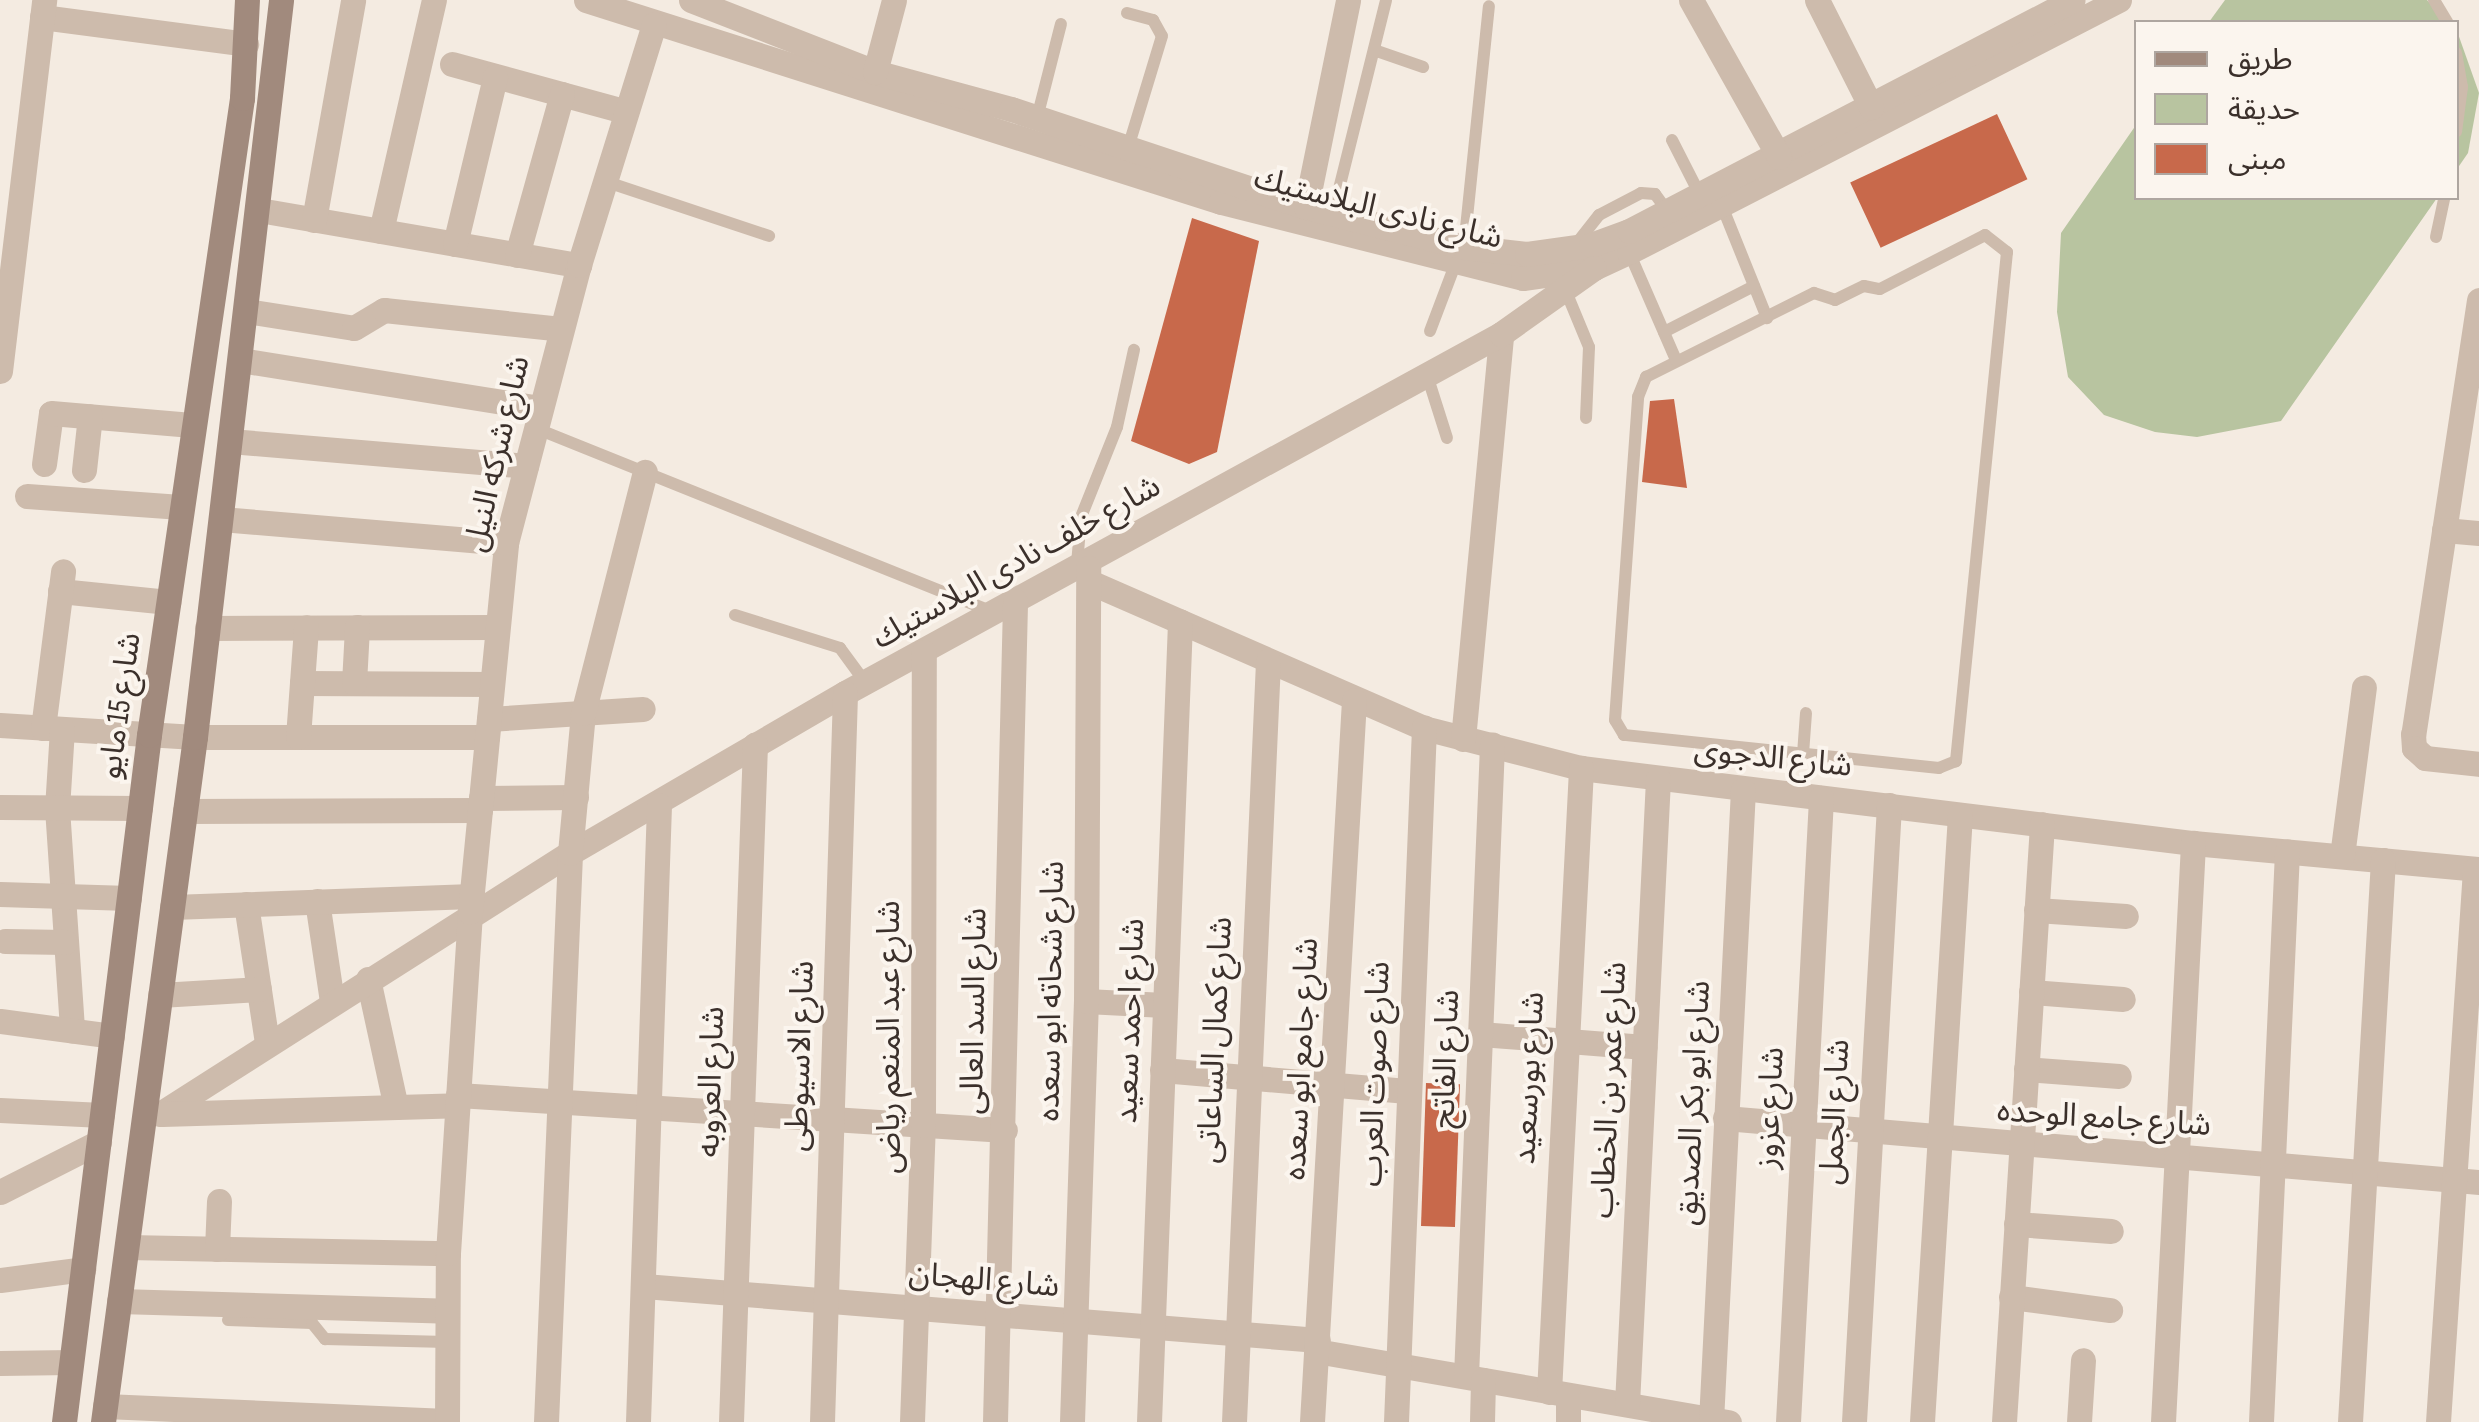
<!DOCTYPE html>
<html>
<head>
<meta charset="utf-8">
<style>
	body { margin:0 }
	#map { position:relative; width:2479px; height:1422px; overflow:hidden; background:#f4ebe1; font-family:"Sofia Sans Condensed","Noto Sans Arabic",sans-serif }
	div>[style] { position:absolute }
	.green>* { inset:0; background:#b8c4a0 }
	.building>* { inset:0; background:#c8694b; transform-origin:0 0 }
	.service>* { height:12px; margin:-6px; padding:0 6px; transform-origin:6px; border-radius:6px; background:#cdbbac }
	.minor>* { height:25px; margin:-12.5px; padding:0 12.5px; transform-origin:12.5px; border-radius:12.5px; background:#cdbbac }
	.secondary>* { height:25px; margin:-12.5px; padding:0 12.5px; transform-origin:12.5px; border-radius:12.5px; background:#a18a7d }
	span { translate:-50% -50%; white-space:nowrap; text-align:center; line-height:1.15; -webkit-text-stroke:8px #fbf5ee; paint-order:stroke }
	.street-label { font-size:32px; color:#3b302b }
	.legend { position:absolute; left:2134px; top:20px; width:325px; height:180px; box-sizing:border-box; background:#fbf5ee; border:2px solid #aea6a0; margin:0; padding:12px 18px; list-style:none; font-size:30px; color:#3b302b }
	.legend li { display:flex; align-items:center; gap:20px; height:50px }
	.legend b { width:50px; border:2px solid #aea6a0 }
</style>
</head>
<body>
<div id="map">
	<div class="green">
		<div style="clip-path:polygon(2225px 0,2427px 0,2448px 22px,2209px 22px)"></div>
		<div style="clip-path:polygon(2457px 31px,2479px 93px,2468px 153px,2457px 169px)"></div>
		<div style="clip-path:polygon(2136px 125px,2136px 198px,2437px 198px,2281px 421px,2197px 437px,2155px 432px,2104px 415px,2068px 377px,2057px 312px,2061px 233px)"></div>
	</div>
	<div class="building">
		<div style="left:1997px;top:114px;width:72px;height:162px;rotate:65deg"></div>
		<div style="clip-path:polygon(1192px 218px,1259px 241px,1217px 452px,1189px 464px,1131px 441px)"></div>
		<div style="clip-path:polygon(1674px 399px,1687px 488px,1642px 482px,1650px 401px)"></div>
		<div style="left:1426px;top:1083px;width:34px;height:143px;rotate:2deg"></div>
	</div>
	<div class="service">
		<div style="left:2434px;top:0;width:26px;rotate:59deg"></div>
		<div style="left:1127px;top:13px;width:27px;rotate:15deg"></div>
		<div style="left:1153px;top:20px;width:18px;rotate:61deg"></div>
		<div style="left:1162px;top:36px;width:117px;rotate:106.9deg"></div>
		<div style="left:1374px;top:50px;width:52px;rotate:19.1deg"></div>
		<div style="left:2456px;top:53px;width:35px;rotate:80deg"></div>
		<div style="left:2462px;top:87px;width:45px;rotate:97.6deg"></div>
		<div style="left:1037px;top:118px;width:97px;rotate:-75.7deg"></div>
		<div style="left:1672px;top:140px;width:62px;rotate:63deg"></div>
		<div style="left:604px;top:181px;width:174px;rotate:18.4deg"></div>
		<div style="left:1722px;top:206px;width:121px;rotate:68.1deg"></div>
		<div style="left:1333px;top:213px;width:219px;rotate:-76deg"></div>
		<div style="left:1985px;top:235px;width:28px;rotate:38deg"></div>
		<div style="left:2007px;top:252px;width:512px;rotate:95.72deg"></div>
		<div style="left:1956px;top:761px;width:18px;rotate:158deg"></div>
		<div style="left:1939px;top:768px;width:317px;rotate:-174deg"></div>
		<div style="left:1624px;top:735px;width:17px;rotate:-121deg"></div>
		<div style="left:1615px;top:720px;width:324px;rotate:-85.9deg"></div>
		<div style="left:1638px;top:397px;width:22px;rotate:-68deg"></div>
		<div style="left:1646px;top:377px;width:188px;rotate:-26.6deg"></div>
		<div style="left:1814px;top:293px;width:22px;rotate:18deg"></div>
		<div style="left:1835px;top:300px;width:32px;rotate:-26deg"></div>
		<div style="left:1864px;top:286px;width:16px;rotate:11deg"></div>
		<div style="left:1880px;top:289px;width:118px;rotate:-27.2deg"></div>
		<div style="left:2436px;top:237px;width:40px;rotate:-78deg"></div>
		<div style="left:1464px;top:247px;width:242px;rotate:-84.1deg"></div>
		<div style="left:1573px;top:248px;width:42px;rotate:-51.8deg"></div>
		<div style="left:1599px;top:215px;width:47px;rotate:-27.6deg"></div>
		<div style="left:1641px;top:193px;width:14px;rotate:4deg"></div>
		<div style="left:1655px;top:194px;width:22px;rotate:54deg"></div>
		<div style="left:1629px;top:252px;width:118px;rotate:66.5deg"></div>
		<div style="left:1565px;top:289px;width:63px;rotate:67.5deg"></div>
		<div style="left:1589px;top:347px;width:71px;rotate:92.4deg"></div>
		<div style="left:1430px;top:331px;width:71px;rotate:-69.3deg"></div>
		<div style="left:1664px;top:332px;width:101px;rotate:-27.1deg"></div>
		<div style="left:1427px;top:375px;width:66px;rotate:72.4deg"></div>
		<div style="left:535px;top:428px;width:491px;rotate:21.9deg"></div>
		<div style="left:1077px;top:564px;width:47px;rotate:-85.1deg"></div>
		<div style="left:1081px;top:517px;width:97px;rotate:-68.2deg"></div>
		<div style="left:1117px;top:427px;width:79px;rotate:-77.6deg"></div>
		<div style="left:735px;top:615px;width:110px;rotate:17.4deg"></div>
		<div style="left:840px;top:648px;width:42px;rotate:53.7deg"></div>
		<div style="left:1803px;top:754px;width:41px;rotate:-85.8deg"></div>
		<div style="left:228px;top:1320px;width:84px;rotate:2deg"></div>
		<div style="left:312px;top:1323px;width:21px;rotate:51deg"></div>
		<div style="left:325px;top:1339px;width:122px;rotate:1.4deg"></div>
	</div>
	<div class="minor">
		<div style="left:586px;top:0;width:666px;rotate:17.65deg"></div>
		<div style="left:1221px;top:202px;width:311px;rotate:14.1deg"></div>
		<div style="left:1523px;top:278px;width:72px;rotate:-8deg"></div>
		<div style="left:1594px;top:268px;width:38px;rotate:-25deg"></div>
		<div style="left:1629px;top:252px;width:551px;rotate:-27.22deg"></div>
		<div style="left:691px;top:0;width:198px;rotate:21.4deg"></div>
		<div style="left:875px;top:72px;width:141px;rotate:15.2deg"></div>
		<div style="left:1011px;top:109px;width:311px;rotate:18.4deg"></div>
		<div style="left:1306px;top:207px;width:163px;rotate:14.2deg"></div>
		<div style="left:1464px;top:247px;width:63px;rotate:6.3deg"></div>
		<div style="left:1527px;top:254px;width:65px;rotate:-8deg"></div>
		<div style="left:1591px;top:245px;width:40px;rotate:-20.2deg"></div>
		<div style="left:1629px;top:231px;width:500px;rotate:-27.5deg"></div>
		<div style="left:1691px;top:0;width:180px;rotate:60.7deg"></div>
		<div style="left:1817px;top:0;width:120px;rotate:63.2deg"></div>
		<div style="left:42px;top:17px;width:206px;rotate:7.5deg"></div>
		<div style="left:452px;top:64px;width:178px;rotate:15.3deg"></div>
		<div style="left:875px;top:72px;width:74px;rotate:-75.2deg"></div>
		<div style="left:1306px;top:207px;width:211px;rotate:-78.5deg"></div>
		<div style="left:259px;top:210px;width:325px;rotate:9.8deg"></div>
		<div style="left:314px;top:220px;width:223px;rotate:-79.9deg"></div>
		<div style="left:381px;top:231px;width:237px;rotate:-77.1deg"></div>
		<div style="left:455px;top:244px;width:172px;rotate:-76.5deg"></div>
		<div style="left:517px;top:255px;width:167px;rotate:-74.4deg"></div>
		<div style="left:2479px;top:300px;width:439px;rotate:98.6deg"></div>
		<div style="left:2413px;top:734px;width:14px;rotate:86deg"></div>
		<div style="left:2414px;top:748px;width:15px;rotate:42deg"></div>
		<div style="left:2425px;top:758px;width:54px;rotate:6.3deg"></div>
		<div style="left:246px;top:311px;width:109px;rotate:8.9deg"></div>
		<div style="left:354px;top:328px;width:35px;rotate:-31deg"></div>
		<div style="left:384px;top:310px;width:178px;rotate:6.1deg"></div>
		<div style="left:240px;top:360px;width:304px;rotate:9.1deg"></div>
		<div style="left:0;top:371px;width:374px;rotate:-83.2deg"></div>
		<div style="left:230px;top:441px;width:297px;rotate:4.8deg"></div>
		<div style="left:44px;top:464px;width:51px;rotate:-82.2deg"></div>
		<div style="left:51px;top:413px;width:141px;rotate:4.9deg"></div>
		<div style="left:84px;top:470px;width:54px;rotate:-83.7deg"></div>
		<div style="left:27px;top:496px;width:154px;rotate:4.1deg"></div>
		<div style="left:221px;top:519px;width:286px;rotate:4.8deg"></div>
		<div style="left:2444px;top:530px;width:35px;rotate:5deg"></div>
		<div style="left:1092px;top:583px;width:362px;rotate:23.6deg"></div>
		<div style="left:1424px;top:728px;width:162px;rotate:14.3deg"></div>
		<div style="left:1581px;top:768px;width:617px;rotate:6.99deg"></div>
		<div style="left:2193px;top:843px;width:287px;rotate:5.2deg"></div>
		<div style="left:60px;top:591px;width:109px;rotate:5.8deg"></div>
		<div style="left:207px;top:628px;width:290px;rotate:-0.2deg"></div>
		<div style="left:302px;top:683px;width:190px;rotate:0.3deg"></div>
		<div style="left:354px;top:683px;width:56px;rotate:-86.9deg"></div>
		<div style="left:489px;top:719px;width:154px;rotate:-3.7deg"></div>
		<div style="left:0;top:725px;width:195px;rotate:3.5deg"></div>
		<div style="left:195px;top:737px;width:292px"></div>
		<div style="left:43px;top:728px;width:158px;rotate:-82.7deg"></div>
		<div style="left:62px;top:729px;width:79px;rotate:93.6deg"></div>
		<div style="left:57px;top:808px;width:223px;rotate:86.1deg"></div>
		<div style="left:298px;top:737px;width:110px;rotate:-85.8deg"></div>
		<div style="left:1463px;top:739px;width:407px;rotate:-84.6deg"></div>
		<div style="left:481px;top:798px;width:95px;rotate:-0.6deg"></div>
		<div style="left:0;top:807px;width:140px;rotate:0.4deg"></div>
		<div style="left:185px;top:811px;width:295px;rotate:-0.2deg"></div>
		<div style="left:2342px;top:856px;width:170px;rotate:-82.6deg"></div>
		<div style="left:0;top:894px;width:129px;rotate:1.8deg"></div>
		<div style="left:317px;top:901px;width:101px;rotate:81.5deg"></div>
		<div style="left:246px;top:904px;width:141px;rotate:81.4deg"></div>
		<div style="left:172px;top:907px;width:300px;rotate:-2.1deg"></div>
		<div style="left:2036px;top:910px;width:90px;rotate:3.8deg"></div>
		<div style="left:5px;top:941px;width:60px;rotate:1deg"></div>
		<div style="left:368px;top:979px;width:131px;rotate:77.7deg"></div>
		<div style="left:2031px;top:992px;width:92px;rotate:4.4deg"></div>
		<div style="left:160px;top:995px;width:99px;rotate:-3.5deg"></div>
		<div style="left:1086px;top:1001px;width:78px;rotate:2.9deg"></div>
		<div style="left:0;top:1021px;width:113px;rotate:7.6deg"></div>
		<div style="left:1480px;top:1034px;width:165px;rotate:4.5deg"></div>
		<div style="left:2026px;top:1069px;width:93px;rotate:4.3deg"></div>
		<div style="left:1162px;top:1070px;width:246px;rotate:4.9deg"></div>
		<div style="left:458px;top:1095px;width:548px;rotate:3.66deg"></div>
		<div style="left:0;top:1110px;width:102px;rotate:2.8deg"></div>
		<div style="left:160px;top:1114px;width:486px;rotate:-32.5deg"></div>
		<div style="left:570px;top:853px;width:318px;rotate:-30.2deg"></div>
		<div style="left:845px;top:693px;width:748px;rotate:-28.69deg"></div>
		<div style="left:1501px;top:334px;width:114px;rotate:-35.4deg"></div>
		<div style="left:162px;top:1114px;width:295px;rotate:-1.7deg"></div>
		<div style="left:1725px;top:1118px;width:757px;rotate:4.85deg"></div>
		<div style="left:0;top:1192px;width:111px;rotate:-26.8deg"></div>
		<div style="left:2016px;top:1224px;width:95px;rotate:4.2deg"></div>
		<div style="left:127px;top:1247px;width:321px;rotate:1.1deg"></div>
		<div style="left:217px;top:1249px;width:48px;rotate:-87.6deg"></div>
		<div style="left:0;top:1280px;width:84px;rotate:-7.5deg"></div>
		<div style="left:644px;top:1286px;width:676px;rotate:4.58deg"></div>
		<div style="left:2011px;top:1297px;width:100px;rotate:7.5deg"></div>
		<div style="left:119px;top:1301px;width:328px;rotate:1.7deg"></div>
		<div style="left:1316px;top:1351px;width:419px;rotate:9.8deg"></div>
		<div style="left:0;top:1363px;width:71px;rotate:-0.8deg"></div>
		<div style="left:1466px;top:1376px;width:632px;rotate:-87.64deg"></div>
		<div style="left:1549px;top:1392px;width:625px;rotate:-87.06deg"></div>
		<div style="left:1627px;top:1404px;width:626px;rotate:-87.16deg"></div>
		<div style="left:105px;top:1406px;width:342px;rotate:2.5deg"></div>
		<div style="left:1711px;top:1421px;width:632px;rotate:-87.1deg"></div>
		<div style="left:447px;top:1422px;width:169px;rotate:-89.7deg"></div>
		<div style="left:448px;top:1253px;width:342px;rotate:-86.3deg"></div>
		<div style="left:470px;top:912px;width:371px;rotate:-84.4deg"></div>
		<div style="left:506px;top:543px;width:287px;rotate:-75.3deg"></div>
		<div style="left:579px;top:265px;width:252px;rotate:-72.7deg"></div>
		<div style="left:546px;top:1422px;width:570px;rotate:-87.58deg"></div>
		<div style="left:570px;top:853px;width:141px;rotate:-84.7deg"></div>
		<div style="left:583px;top:713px;width:249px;rotate:-75.6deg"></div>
		<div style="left:638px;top:1422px;width:617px;rotate:-88.05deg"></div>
		<div style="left:731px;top:1422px;width:678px;rotate:-87.97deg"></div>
		<div style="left:822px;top:1422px;width:729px;rotate:-88.19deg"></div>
		<div style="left:912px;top:1422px;width:297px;rotate:-87.9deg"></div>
		<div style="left:923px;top:1125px;width:473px;rotate:-89.9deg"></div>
		<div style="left:995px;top:1422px;width:821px;rotate:-88.6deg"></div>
		<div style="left:1072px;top:1422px;width:421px;rotate:-88.1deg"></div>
		<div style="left:1086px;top:1001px;width:433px;rotate:-89.7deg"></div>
		<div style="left:1149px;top:1422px;width:801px;rotate:-87.78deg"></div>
		<div style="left:1234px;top:1422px;width:762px;rotate:-87.44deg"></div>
		<div style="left:1312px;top:1422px;width:723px;rotate:-86.67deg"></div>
		<div style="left:1396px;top:1422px;width:695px;rotate:-87.69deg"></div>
		<div style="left:1482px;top:1422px;width:42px;rotate:-88.6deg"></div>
		<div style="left:1568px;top:1422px;width:26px;rotate:-90deg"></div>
		<div style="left:1788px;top:1422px;width:625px;rotate:-86.97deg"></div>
		<div style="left:1854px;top:1422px;width:618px;rotate:-86.75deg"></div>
		<div style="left:1922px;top:1422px;width:608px;rotate:-86.42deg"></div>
		<div style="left:2004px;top:1422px;width:599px;rotate:-86.36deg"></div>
		<div style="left:2079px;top:1422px;width:62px;rotate:-86.3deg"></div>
		<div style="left:2163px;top:1422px;width:580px;rotate:-87.03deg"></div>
		<div style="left:2261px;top:1422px;width:571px;rotate:-87.39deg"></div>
		<div style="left:2350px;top:1422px;width:563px;rotate:-86.64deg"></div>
		<div style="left:2438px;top:1422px;width:554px;rotate:-86.17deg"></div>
	</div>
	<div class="secondary">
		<div style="left:64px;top:1422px;width:692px;rotate:-82.95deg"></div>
		<div style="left:149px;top:735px;width:644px;rotate:-81.69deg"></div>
		<div style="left:242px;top:98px;width:98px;rotate:-87.1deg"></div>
		<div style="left:103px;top:1422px;width:691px;rotate:-82.35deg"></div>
		<div style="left:195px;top:737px;width:742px;rotate:-83.34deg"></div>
	</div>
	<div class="street-label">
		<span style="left:1378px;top:209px;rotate:14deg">شارع نادى البلاستيك</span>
		<span style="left:498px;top:454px;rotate:-77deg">شارع شركه النيل</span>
		<span style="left:1017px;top:563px;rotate:-29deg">شارع خلف نادى البلاستيك</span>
		<span style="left:121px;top:706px;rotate:-82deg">شارع 15 مايو</span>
		<span style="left:1773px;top:759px;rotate:6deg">شارع الدجوى</span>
		<span style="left:1052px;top:991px;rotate:-89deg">شارع شحاته ابو سعده</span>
		<span style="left:975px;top:1011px;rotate:-89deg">شارع السد العالى</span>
		<span style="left:1131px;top:1021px;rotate:-88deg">شارع احمد سعيد</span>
		<span style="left:890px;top:1037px;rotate:-90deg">شارع عبد المنعم رياض</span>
		<span style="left:1216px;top:1040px;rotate:-87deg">شارع كمال الساعاتى</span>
		<span style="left:801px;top:1056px;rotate:-88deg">شارع الاسيوطى</span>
		<span style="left:1302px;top:1059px;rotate:-87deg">شارع جامع ابو سعده</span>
		<span style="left:1447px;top:1059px;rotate:-88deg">شارع الفاتح</span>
		<span style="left:1376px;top:1074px;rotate:-88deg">شارع صوت العرب</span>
		<span style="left:1530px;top:1078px;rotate:-87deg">شارع بورسعيد</span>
		<span style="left:712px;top:1082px;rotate:-88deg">شارع العروبه</span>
		<span style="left:1610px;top:1090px;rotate:-87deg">شارع عمر بن الخطاب</span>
		<span style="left:1694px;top:1103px;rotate:-87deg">شارع ابو بكر الصديق</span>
		<span style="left:1771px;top:1108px;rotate:-87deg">شارع عزوز</span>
		<span style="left:1836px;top:1112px;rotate:-87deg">شارع الجمل</span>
		<span style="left:2104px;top:1119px;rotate:4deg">شارع جامع الوحده</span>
		<span style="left:984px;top:1281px;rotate:5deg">شارع الهجان</span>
	</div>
	<ul class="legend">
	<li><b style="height:12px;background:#a18a7d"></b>طريق</li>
	<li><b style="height:28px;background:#b8c4a0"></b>حديقة</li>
	<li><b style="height:28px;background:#c8694b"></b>مبنى</li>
	</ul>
</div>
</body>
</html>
